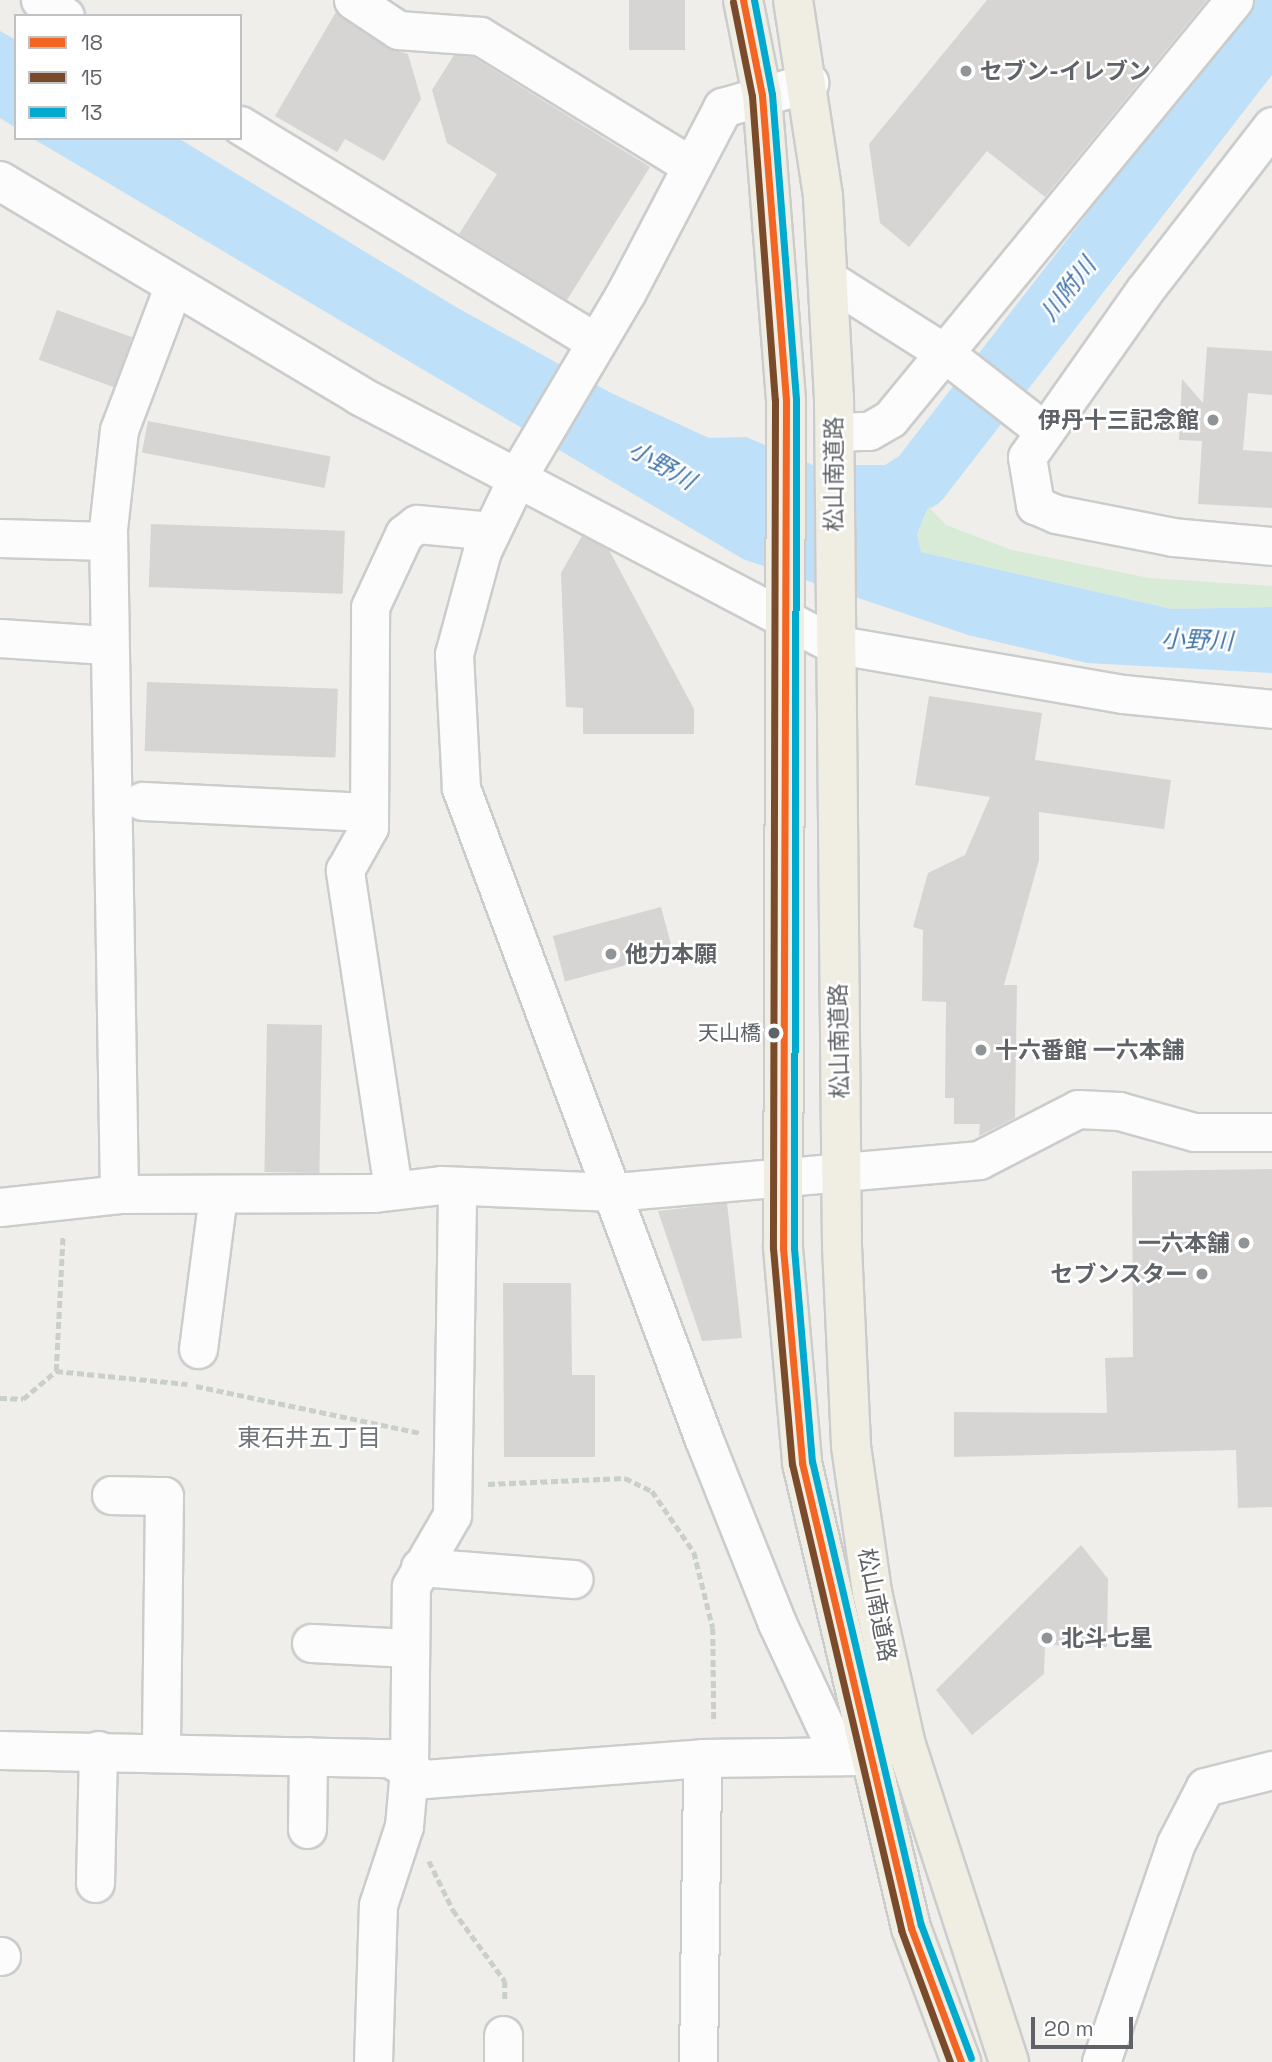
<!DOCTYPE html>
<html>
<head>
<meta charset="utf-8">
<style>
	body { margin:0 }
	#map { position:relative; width:1272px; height:2062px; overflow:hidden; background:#efeeea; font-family:"Space Grotesk","Noto Sans JP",sans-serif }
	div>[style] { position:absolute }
	.green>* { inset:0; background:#d8ebd6 }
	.water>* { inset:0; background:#bfe0f9 }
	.river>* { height:61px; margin:-30.5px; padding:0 30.5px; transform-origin:30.5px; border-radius:30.5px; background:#bfe0f9 }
	.building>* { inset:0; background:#d6d5d3; transform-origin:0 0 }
	.path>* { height:4.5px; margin-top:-2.25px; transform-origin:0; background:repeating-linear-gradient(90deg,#cacfcc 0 7px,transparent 0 10.5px) }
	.roads { filter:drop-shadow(2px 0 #cbcccc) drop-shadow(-2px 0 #cbcccc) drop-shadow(0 2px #cbcccc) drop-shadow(0 -2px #cbcccc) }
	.street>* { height:37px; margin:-18.5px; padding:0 18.5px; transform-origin:18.5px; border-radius:18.5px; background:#fdfcfc }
	.secondary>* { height:38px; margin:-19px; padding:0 19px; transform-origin:19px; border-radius:19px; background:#fdfcfc }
	.highway>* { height:38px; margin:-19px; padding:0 19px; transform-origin:19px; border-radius:19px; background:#f0ede3 }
	.bus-1>* { height:7px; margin:-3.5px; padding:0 3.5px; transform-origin:3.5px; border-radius:3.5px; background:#f26522 }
	.bus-2>* { height:7px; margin:-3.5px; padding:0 3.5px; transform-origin:3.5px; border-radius:3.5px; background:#7a4b2a }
	.bus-3>* { height:7px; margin:-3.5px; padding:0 3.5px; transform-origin:3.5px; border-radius:3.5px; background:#00a9ce }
	.dots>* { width:19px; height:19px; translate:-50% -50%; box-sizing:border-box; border:4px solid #fff; border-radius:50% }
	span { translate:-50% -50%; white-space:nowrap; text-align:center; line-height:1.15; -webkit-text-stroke:5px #fff; paint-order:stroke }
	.bus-label { font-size:21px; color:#5f6368 }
	.right { translate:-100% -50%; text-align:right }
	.poi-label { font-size:23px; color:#5f6368; font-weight:700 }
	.left { translate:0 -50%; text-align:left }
	.street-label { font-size:23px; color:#5f6368 }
	.water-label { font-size:24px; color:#4174aa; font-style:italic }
	.neighbourhood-label { font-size:24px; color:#70757a }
	.legend { position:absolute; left:14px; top:14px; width:228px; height:126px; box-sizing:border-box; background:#fff; border:2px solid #bfc1c3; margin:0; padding:9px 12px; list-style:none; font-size:21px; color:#5f6368 }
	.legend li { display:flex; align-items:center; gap:14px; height:35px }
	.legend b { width:35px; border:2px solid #bfc1c3 }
	.scale { position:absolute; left:1031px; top:2017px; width:102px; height:32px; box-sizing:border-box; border:4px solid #5f6368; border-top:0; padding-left:9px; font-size:21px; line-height:24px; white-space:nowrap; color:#5f6368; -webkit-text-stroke:5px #fff; paint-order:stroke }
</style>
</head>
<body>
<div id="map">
	<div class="green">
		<div style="clip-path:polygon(929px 507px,946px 525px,1012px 550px,1149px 578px,1272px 586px,1272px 607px,1172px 609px,921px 552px,917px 534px)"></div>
	</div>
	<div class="water">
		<div style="clip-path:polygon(0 31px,16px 40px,16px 128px,0 118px)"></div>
		<div style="clip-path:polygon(32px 138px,178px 138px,456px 307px,611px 393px,709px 438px,746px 437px,813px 465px,885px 465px,969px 412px,917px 534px,921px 552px,1172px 609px,1272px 607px,1272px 673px,1087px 663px,968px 635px,743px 559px)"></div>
	</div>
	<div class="river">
		<div style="left:919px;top:479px;width:576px;rotate:-52.19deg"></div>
	</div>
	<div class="building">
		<div style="left:629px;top:0;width:56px;height:50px"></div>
		<div style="clip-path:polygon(987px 0,1207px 0,1045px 197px,987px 151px,909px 247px,880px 223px,869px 144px)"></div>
		<div style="clip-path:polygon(336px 12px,386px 47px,408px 54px,421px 99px,384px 161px,345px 139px,337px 152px,275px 116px)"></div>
		<div style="clip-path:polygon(454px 55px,473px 57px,650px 167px,567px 300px,459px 234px,497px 174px,447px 143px,432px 90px)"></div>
		<div style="left:57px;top:310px;width:80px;height:53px;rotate:20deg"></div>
		<div style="clip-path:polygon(1207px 347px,1272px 351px,1272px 395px,1248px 393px,1243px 450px,1272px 452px,1272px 508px,1198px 504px,1202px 441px,1179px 440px,1182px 379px,1203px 403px)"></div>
		<div style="left:148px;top:421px;width:186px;height:32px;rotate:11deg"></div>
		<div style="left:151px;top:524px;width:194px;height:63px;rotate:2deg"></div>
		<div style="clip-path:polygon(582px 536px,609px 550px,694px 709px,694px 734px,583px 734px,583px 708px,566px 707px,561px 573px)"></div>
		<div style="left:147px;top:682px;width:191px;height:69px;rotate:2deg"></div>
		<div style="clip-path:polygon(929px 696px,1042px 713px,1035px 760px,1171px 780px,1164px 829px,1039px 812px,1039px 860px,1004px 985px,1017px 985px,1015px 1118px,979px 1136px,980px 1124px,954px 1124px,954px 1098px,945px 1098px,946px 1002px,922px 1001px,923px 930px,913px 927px,928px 873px,965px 855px,990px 797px,915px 785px)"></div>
		<div style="left:661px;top:907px;width:47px;height:112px;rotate:75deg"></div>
		<div style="left:267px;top:1024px;width:55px;height:148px;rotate:1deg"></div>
		<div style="clip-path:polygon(1272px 1169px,1272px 1507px,1238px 1508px,1236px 1450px,954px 1457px,954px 1412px,1107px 1413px,1105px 1358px,1133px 1357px,1132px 1171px)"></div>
		<div style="clip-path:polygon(727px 1203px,742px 1338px,702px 1341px,658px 1211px)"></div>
		<div style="clip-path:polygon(503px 1283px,571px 1283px,572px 1375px,595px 1375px,595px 1457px,504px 1457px)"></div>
		<div style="clip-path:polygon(1081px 1545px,1108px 1579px,1107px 1647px,1045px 1645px,1044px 1674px,972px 1735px,936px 1690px)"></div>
	</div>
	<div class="path">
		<div style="left:56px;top:1371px;width:132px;rotate:5.7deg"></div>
		<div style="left:196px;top:1386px;width:229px;rotate:11.8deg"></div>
		<div style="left:0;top:1398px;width:23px;rotate:2deg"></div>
		<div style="left:23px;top:1399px;width:43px;rotate:-40.3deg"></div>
		<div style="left:56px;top:1371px;width:136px;rotate:-87.1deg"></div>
		<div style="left:488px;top:1484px;width:137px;rotate:-2.5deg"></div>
		<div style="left:625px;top:1478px;width:30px;rotate:26deg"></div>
		<div style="left:652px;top:1491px;width:74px;rotate:55.5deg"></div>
		<div style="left:694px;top:1552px;width:78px;rotate:76deg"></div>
		<div style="left:713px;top:1628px;width:95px;rotate:89.4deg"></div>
		<div style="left:429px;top:1861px;width:55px;rotate:63.9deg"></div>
		<div style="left:453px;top:1910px;width:88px;rotate:53.8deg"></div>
		<div style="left:505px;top:1981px;width:20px;rotate:90deg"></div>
	</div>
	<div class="roads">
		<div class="street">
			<div style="left:40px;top:0;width:30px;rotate:33deg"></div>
			<div style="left:353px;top:0;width:54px;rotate:33.7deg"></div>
			<div style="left:398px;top:30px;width:82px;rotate:4.2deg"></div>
			<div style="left:480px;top:36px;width:244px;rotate:31.6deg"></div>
			<div style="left:240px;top:125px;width:415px;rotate:31.4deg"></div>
			<div style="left:1272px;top:126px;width:209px;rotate:127.8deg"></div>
			<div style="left:1144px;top:291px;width:203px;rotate:125.2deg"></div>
			<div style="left:1027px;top:457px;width:49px;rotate:80.5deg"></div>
			<div style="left:1035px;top:505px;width:23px;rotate:23deg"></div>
			<div style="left:1056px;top:514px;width:119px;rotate:11.1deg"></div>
			<div style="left:1173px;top:537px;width:99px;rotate:5.2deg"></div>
			<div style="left:828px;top:279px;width:136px;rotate:32.4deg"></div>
			<div style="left:943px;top:352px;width:127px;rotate:38deg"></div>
			<div style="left:834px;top:432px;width:35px;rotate:-2deg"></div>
			<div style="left:869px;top:431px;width:24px;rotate:-30deg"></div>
			<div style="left:890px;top:419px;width:542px;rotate:-50.61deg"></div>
			<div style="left:0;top:538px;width:108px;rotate:1.6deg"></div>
			<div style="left:0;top:638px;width:106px;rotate:3.8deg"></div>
			<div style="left:142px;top:801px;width:227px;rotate:2.8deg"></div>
			<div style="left:393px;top:1189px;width:323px;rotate:-98.6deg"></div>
			<div style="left:345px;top:870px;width:49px;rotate:-60.8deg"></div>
			<div style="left:369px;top:827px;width:220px;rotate:-89.7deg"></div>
			<div style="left:370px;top:607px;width:81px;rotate:-65deg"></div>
			<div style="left:404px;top:534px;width:16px;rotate:-38deg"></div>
			<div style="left:417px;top:524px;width:74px;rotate:5.4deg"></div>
			<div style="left:119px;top:1194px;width:665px;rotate:-90.95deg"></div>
			<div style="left:108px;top:529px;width:100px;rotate:-83.7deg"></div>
			<div style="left:119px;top:430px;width:153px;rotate:-69.3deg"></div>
			<div style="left:0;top:1207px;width:120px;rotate:-6.2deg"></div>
			<div style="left:119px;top:1194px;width:255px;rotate:-0.2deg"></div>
			<div style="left:374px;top:1193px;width:67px;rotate:-6.8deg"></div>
			<div style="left:441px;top:1185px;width:173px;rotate:2.3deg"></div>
			<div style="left:614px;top:1192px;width:366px;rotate:-5deg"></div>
			<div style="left:979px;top:1160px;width:111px;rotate:-27.3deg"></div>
			<div style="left:1078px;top:1109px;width:41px;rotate:2.8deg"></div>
			<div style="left:1119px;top:1111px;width:78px;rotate:15.6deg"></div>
			<div style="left:1194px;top:1132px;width:78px"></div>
			<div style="left:198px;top:1349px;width:156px;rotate:-82.6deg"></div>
			<div style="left:111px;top:1495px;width:53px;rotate:1.1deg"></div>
			<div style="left:164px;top:1496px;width:255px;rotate:90.7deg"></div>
			<div style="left:420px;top:1567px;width:154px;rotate:4.5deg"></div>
			<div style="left:311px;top:1643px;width:99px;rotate:2.9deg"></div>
			<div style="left:0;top:1750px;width:389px;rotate:1.2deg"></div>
			<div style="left:389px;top:1758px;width:42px;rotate:30.3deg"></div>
			<div style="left:425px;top:1779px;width:278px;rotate:-4.3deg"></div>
			<div style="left:702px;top:1758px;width:159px;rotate:-0.7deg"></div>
			<div style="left:839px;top:1756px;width:147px;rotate:-115deg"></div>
			<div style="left:777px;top:1623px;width:200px;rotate:-111.7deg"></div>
			<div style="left:703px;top:1437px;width:693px;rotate:-110.45deg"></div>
			<div style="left:461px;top:788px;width:134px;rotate:-93deg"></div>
			<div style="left:454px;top:654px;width:107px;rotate:-74.8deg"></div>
			<div style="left:482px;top:551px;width:81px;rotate:-64.4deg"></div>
			<div style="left:517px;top:478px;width:357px;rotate:27.7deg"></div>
			<div style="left:833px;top:644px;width:294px;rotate:9.8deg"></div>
			<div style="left:1123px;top:694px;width:150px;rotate:5.7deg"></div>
			<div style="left:307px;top:1829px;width:73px;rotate:-89.2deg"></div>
			<div style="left:95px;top:1883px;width:133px;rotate:-88.7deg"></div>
			<div style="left:0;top:1956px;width:1px"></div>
			<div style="left:503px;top:2035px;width:27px;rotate:90deg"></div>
			<div style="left:373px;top:2062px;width:157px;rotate:-88.2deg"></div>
			<div style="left:378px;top:1905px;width:83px;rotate:-71.8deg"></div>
			<div style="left:404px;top:1826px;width:56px;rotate:-84.9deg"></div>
			<div style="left:409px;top:1770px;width:184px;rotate:-89.4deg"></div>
			<div style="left:411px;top:1586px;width:82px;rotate:-60deg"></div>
			<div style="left:452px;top:1515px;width:329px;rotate:-89.1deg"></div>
			<div style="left:698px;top:2062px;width:304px;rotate:-89.2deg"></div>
			<div style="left:1101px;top:2062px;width:231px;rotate:-71.1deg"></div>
			<div style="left:1176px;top:1843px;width:63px;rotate:-62.6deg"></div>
			<div style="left:1205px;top:1787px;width:69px;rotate:-14.2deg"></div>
		</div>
		<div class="secondary">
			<div style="left:0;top:181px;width:419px;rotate:30.8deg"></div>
			<div style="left:360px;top:396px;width:177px;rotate:27.6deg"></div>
			<div style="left:517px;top:478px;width:216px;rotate:-59.4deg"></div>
			<div style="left:627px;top:292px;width:208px;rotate:-62.4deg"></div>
			<div style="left:723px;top:108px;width:90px;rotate:-16.2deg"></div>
		</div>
		<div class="highway">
			<div style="left:743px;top:0;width:97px;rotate:78.7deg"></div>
			<div style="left:762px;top:95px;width:306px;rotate:85.5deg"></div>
			<div style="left:786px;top:400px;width:848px;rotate:90.2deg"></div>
			<div style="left:783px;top:1248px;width:216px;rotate:84.9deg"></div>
			<div style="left:802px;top:1463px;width:478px;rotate:76.8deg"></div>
			<div style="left:911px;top:1928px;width:143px;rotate:69.5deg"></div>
			<div style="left:793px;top:0;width:198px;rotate:81.3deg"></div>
			<div style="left:823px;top:196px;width:202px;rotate:86.9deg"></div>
			<div style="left:834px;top:398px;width:848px;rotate:89.46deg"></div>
			<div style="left:842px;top:1246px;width:200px;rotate:87.4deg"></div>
			<div style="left:851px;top:1446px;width:148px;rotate:81.8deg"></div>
			<div style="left:872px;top:1592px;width:157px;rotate:77.5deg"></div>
			<div style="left:906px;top:1745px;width:333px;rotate:72deg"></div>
		</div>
	</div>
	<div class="bus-1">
		<div style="left:743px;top:0;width:97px;rotate:78.7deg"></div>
		<div style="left:762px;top:95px;width:306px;rotate:85.5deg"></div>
		<div style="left:786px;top:400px;width:848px;rotate:90.2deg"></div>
		<div style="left:783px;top:1248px;width:216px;rotate:84.9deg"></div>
		<div style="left:802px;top:1463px;width:478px;rotate:76.8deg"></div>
		<div style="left:911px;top:1928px;width:143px;rotate:69.5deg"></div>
	</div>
	<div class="bus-2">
		<div style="left:733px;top:2px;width:96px;rotate:78.6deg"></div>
		<div style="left:752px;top:96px;width:305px;rotate:85.7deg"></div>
		<div style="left:775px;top:400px;width:848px;rotate:90.14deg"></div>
		<div style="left:773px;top:1248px;width:217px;rotate:85deg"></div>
		<div style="left:792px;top:1464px;width:479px;rotate:76.8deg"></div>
		<div style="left:901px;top:1930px;width:141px;rotate:69.6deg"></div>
	</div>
	<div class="bus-3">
		<div style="left:754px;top:0;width:96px;rotate:79.2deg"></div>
		<div style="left:772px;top:94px;width:306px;rotate:85.5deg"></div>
		<div style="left:796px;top:399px;width:849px;rotate:90.13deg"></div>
		<div style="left:794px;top:1248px;width:214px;rotate:85.2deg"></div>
		<div style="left:812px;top:1461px;width:477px;rotate:76.8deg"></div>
		<div style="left:921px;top:1925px;width:142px;rotate:69.4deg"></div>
	</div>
	<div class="dots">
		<div style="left:966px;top:71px;background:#919496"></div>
		<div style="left:1213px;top:420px;background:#919496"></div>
		<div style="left:611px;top:954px;background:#919496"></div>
		<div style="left:774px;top:1033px;background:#5f6368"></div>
		<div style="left:981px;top:1050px;background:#919496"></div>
		<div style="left:1244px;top:1243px;background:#919496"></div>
		<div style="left:1202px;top:1274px;background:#919496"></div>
		<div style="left:1047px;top:1638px;background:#919496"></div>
	</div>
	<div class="bus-label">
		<span class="right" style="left:761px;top:1033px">天山橋</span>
	</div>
	<div class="poi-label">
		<span class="left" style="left:980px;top:71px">セブン-イレブン</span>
		<span class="right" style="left:1199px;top:420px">伊丹十三記念館</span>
		<span class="left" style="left:625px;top:954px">他力本願</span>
		<span class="left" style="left:995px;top:1050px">十六番館 一六本舗</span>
		<span class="right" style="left:1230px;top:1243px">一六本舗</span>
		<span class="right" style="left:1188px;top:1274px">セブンスター</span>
		<span class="left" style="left:1061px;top:1638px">北斗七星</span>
	</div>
	<div class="street-label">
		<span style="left:834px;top:474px;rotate:-90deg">松山南道路</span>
		<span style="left:839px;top:1041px;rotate:-91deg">松山南道路</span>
		<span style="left:877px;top:1605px;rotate:79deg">松山南道路</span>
	</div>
	<div class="water-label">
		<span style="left:1068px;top:289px;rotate:-52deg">川附川</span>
		<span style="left:662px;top:465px;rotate:30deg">小野川</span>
		<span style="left:1197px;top:640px;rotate:2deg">小野川</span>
	</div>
	<div class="neighbourhood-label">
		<span style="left:309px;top:1438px">東石井五丁目</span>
	</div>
	<ul class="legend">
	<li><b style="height:9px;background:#f26522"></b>18</li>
	<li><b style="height:9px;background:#7a4b2a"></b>15</li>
	<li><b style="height:9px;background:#00a9ce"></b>13</li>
	</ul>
	<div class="scale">20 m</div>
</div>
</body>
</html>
